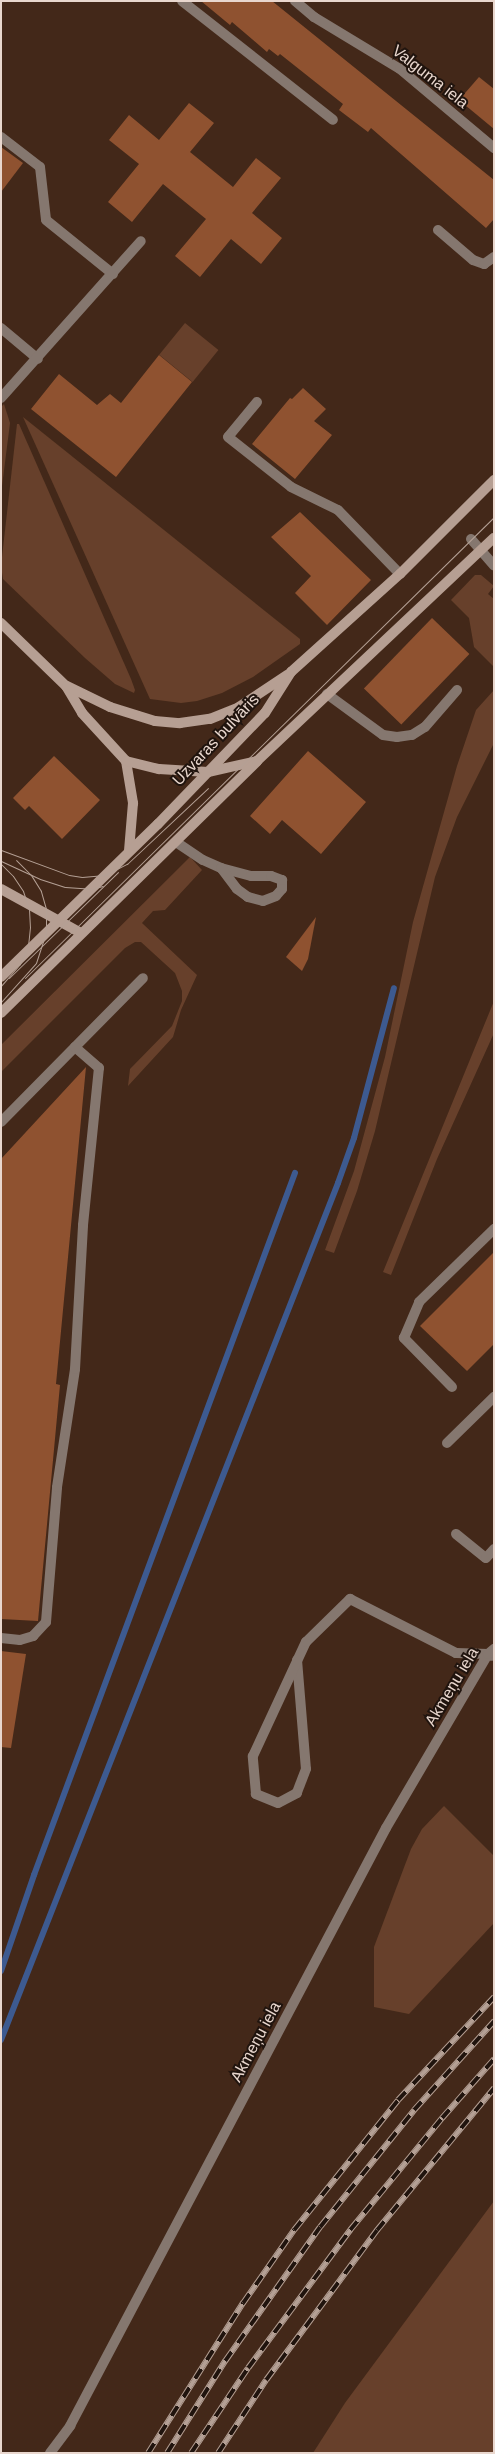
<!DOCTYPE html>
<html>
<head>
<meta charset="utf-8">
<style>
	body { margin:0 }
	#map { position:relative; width:495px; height:2454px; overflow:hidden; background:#432819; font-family:Helvetica,sans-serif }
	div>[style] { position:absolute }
	.green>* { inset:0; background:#67402b; transform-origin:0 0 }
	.stream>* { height:6px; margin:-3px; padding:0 3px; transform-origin:3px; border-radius:3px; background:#3d5a90 }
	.building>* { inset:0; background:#8f5230; transform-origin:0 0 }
	.lane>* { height:10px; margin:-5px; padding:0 5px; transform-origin:5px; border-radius:5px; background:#85776f }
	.street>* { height:10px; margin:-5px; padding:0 5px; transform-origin:5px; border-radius:5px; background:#85776f }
	.secondary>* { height:10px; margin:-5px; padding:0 5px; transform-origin:5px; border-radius:5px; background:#b69f93 }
	.tram>* { height:1px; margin:-0.5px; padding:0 0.5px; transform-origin:0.5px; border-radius:0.5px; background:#b4a095 }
	.rail>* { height:5.5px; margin-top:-2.75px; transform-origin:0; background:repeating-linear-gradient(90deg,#20140e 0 11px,#b4a095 0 22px); box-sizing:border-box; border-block:1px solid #b4a095 }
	span { translate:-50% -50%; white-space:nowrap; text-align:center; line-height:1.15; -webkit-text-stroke:4px #20140e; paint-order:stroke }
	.street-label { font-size:16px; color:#e9d7ce }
	.frame { position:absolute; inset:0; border:2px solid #e9d7ce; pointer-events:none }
</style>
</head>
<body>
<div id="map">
	<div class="green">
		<div style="left:185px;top:323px;width:43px;height:41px;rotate:39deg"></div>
		<div style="clip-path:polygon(4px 404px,10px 423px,1px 494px,1px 407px)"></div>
		<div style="clip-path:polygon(23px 417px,300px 639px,300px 644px,253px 677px,222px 693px,197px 701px,181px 703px,150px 699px)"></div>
		<div style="clip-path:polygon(17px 424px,19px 424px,131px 679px,135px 690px,134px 693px,115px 684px,85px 658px,3px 579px,1px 566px)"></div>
		<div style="clip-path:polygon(475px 575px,481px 575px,494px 586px,488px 594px,494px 599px,494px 667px,474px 647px,469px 618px,451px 600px)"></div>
		<div style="clip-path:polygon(494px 690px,494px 743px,457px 817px,435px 877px,375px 1131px,357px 1191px,334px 1253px,325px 1250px,354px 1171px,385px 1057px,413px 922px,457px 766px,476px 710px)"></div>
		<div style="clip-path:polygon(190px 857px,202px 870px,165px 910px,153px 911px,142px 923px,197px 975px,181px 1010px,173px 1037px,128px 1086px,130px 1069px,172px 1026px,182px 1001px,182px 991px,175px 973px,141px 942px,135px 942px,125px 948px,1px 1072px,1px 1045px)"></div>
		<div style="clip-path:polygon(494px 1001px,494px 1033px,437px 1159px,391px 1275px,383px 1272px)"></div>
		<div style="clip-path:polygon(444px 1806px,494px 1856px,494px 1923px,409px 2014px,374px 2007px,374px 1947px,411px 1849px,422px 1829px)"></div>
		<div style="clip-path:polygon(494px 2201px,494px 2453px,313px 2453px,345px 2403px)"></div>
	</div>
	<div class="stream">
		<div style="left:1px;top:1971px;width:102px;rotate:-71deg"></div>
		<div style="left:34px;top:1875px;width:749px;rotate:-69.61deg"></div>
		<div style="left:1px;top:2040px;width:921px;rotate:-68.53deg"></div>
		<div style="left:338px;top:1183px;width:48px;rotate:-70.4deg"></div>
		<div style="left:354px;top:1138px;width:155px;rotate:-75.1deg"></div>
	</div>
	<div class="building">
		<div style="clip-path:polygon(201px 1px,272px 1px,494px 180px,494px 219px,486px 228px,371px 128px,368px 132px,339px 110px,343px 104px,280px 54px,278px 56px,269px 49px,267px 52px,232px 22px,230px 25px)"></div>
		<div style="clip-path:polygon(479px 77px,494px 89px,494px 129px,459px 100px)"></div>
		<div style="clip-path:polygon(189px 103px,214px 123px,190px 152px,233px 187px,256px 158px,281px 178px,252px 213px,282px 238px,261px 264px,231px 239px,200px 277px,175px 256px,206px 219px,163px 184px,132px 222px,108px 202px,139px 164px,109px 140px,129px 115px,159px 140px)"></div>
		<div style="clip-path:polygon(1px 147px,23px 163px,1px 192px)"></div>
		<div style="clip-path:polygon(159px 355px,192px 382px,116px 477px,31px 409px,59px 374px,97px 405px,110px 394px,121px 403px)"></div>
		<div style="clip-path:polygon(303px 388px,326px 409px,314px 421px,332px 435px,295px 479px,252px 444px,290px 398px,292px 399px)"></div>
		<div style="clip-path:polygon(300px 512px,371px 580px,327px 625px,295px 593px,311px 576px,271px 537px)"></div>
		<div style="left:432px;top:618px;width:52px;height:98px;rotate:44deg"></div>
		<div style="clip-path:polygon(308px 751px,366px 802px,321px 854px,282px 820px,270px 834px,250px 816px)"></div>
		<div style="clip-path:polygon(54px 756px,100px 800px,62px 839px,29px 806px,25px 810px,13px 798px)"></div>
		<div style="clip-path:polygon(316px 917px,308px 959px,302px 971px,286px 957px)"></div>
		<div style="clip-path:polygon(86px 1067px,56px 1384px,60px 1385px,38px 1621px,1px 1619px,1px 1159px)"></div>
		<div style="clip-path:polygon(494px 1252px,494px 1344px,467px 1371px,420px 1326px)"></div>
		<div style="clip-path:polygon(1px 1651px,26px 1654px,11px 1748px,1px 1747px)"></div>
	</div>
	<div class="lane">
		<div style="left:182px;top:1px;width:192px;rotate:38.2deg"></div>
		<div style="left:1px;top:137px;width:49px;rotate:37.6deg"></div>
		<div style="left:40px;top:167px;width:53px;rotate:83.5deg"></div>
		<div style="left:46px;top:220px;width:86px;rotate:38.9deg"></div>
		<div style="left:438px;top:230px;width:46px;rotate:40.6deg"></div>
		<div style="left:473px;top:260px;width:12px;rotate:20deg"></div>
		<div style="left:484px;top:264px;width:12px;rotate:-35deg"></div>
		<div style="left:1px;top:328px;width:48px;rotate:40deg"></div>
		<div style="left:1px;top:398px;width:210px;rotate:-48.3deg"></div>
		<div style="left:257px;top:402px;width:45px;rotate:129.6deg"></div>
		<div style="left:228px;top:437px;width:80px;rotate:38.4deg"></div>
		<div style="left:291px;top:487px;width:52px;rotate:26.1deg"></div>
		<div style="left:338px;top:510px;width:89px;rotate:45.9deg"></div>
		<div style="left:471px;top:539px;width:35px;rotate:49deg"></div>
		<div style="left:327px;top:694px;width:69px;rotate:36.2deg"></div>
		<div style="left:383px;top:735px;width:14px;rotate:8deg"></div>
		<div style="left:397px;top:737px;width:15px;rotate:-8deg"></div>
		<div style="left:412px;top:735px;width:15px;rotate:-32deg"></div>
		<div style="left:425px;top:727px;width:49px;rotate:-49.1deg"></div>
		<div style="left:176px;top:842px;width:32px;rotate:34deg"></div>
		<div style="left:203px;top:860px;width:20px;rotate:24deg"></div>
		<div style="left:221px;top:868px;width:31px;rotate:15deg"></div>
		<div style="left:251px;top:876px;width:20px"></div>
		<div style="left:271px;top:876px;width:12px;rotate:20deg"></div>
		<div style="left:282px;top:880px;width:9px;rotate:90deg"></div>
		<div style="left:282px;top:889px;width:9px;rotate:131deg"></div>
		<div style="left:276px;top:896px;width:14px;rotate:159deg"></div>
		<div style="left:263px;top:901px;width:16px;rotate:-165deg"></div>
		<div style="left:248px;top:897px;width:14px;rotate:-144deg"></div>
		<div style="left:237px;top:889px;width:26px;rotate:-127deg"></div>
		<div style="left:1px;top:1122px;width:202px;rotate:-45.4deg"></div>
		<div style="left:452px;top:1387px;width:69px;rotate:-134.4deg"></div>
		<div style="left:404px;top:1338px;width:39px;rotate:-67deg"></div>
		<div style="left:419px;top:1302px;width:105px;rotate:-44.2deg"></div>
		<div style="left:447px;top:1443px;width:66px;rotate:-44.4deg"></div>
		<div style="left:456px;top:1534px;width:38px;rotate:39deg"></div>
		<div style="left:486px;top:1558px;width:12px;rotate:-48deg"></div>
		<div style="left:1px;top:1638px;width:19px;rotate:6deg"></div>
		<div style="left:20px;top:1640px;width:14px;rotate:-17deg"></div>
		<div style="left:33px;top:1636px;width:19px;rotate:-47deg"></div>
		<div style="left:46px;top:1622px;width:135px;rotate:-85.3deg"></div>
		<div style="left:57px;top:1487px;width:119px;rotate:-81.3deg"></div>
		<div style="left:75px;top:1369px;width:144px;rotate:-86.8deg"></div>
		<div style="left:83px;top:1225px;width:158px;rotate:-84.2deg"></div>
		<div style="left:99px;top:1068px;width:32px;rotate:-139deg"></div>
		<div style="left:297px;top:1660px;width:109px;rotate:85.3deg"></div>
		<div style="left:306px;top:1769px;width:26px;rotate:111deg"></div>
		<div style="left:297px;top:1793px;width:21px;rotate:152deg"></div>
		<div style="left:278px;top:1803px;width:24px;rotate:-158deg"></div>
		<div style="left:256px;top:1794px;width:38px;rotate:-95deg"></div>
		<div style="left:253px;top:1756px;width:126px;rotate:-65.1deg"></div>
		<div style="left:306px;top:1642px;width:62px;rotate:-44.3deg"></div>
		<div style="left:350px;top:1599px;width:119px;rotate:27deg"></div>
		<div style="left:456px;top:1653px;width:32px;rotate:2deg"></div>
		<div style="left:488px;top:1654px;width:4px;rotate:27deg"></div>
		<div style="left:50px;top:2453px;width:34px;rotate:-53deg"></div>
		<div style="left:70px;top:2426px;width:676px;rotate:-62.15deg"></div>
		<div style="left:386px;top:1828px;width:202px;rotate:-59.6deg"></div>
		<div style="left:488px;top:1654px;width:8px;rotate:-40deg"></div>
	</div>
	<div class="street">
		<div style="left:295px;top:1px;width:25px;rotate:40deg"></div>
		<div style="left:314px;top:17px;width:100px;rotate:31.2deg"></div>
		<div style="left:400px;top:69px;width:123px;rotate:40deg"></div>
	</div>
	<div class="secondary">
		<div style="left:1px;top:623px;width:91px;rotate:44.1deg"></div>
		<div style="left:66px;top:686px;width:31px;rotate:59deg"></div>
		<div style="left:82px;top:713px;width:65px;rotate:47.5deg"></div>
		<div style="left:126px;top:761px;width:43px;rotate:80.5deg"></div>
		<div style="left:133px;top:803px;width:48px;rotate:94.8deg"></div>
		<div style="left:67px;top:686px;width:48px;rotate:26deg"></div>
		<div style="left:110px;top:707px;width:47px;rotate:17.3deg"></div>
		<div style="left:155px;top:721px;width:25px;rotate:5deg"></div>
		<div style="left:180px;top:723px;width:30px;rotate:-8deg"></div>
		<div style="left:210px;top:719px;width:31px;rotate:-22deg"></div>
		<div style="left:239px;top:707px;width:58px;rotate:-33.7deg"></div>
		<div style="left:126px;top:761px;width:34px;rotate:14deg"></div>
		<div style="left:159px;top:769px;width:49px;rotate:3.5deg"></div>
		<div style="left:208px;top:772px;width:50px;rotate:-12.7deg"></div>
		<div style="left:1px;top:889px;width:91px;rotate:28.8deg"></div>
		<div style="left:1px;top:977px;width:219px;rotate:-44.3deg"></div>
		<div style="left:158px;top:824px;width:154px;rotate:-46.1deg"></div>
		<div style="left:265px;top:713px;width:49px;rotate:-57.6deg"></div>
		<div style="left:291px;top:672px;width:147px;rotate:-42deg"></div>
		<div style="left:400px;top:574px;width:133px;rotate:-45deg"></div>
		<div style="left:1px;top:1013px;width:359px;rotate:-44.5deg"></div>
		<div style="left:257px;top:761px;width:325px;rotate:-43.3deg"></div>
	</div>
	<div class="tram">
		<div style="left:1px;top:850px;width:72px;rotate:20.2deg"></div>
		<div style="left:69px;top:875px;width:13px;rotate:9deg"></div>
		<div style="left:82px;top:877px;width:23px;rotate:-5deg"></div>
		<div style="left:105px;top:875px;width:25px;rotate:-27deg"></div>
		<div style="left:127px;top:864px;width:111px;rotate:-43.2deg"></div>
		<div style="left:1px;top:861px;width:43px;rotate:24.8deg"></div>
		<div style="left:40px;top:879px;width:26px;rotate:18deg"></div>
		<div style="left:65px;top:887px;width:26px;rotate:4deg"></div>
		<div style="left:91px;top:889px;width:12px;rotate:-14deg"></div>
		<div style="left:1px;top:864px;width:17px;rotate:45deg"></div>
		<div style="left:13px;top:876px;width:18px;rotate:56deg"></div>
		<div style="left:23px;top:891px;width:19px;rotate:72deg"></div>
		<div style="left:29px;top:909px;width:18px;rotate:87deg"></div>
		<div style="left:30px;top:927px;width:19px;rotate:96deg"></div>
		<div style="left:28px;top:946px;width:20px;rotate:114deg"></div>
		<div style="left:20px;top:964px;width:29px;rotate:131deg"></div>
		<div style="left:9px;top:978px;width:152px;rotate:-44.2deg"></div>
		<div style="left:25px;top:978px;width:658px;rotate:-44.51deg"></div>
		<div style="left:1px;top:1002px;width:52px;rotate:-48.1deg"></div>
		<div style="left:36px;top:963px;width:32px;rotate:-72deg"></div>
		<div style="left:46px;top:933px;width:24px;rotate:-90deg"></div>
		<div style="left:46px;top:909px;width:19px;rotate:-106deg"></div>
		<div style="left:41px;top:891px;width:19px;rotate:-122deg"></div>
		<div style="left:31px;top:875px;width:21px;rotate:-135deg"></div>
	</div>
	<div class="rail">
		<div style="left:148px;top:2453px;width:178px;rotate:-57.7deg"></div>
		<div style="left:243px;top:2303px;width:89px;rotate:-55.1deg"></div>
		<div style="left:294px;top:2230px;width:166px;rotate:-51.3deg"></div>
		<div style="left:398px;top:2100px;width:141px;rotate:-47deg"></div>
		<div style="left:167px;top:2453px;width:109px;rotate:-57.8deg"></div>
		<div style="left:225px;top:2361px;width:164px;rotate:-54.7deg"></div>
		<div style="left:320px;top:2227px;width:150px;rotate:-51.2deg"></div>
		<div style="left:414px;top:2110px;width:120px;rotate:-48deg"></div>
		<div style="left:191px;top:2453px;width:102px;rotate:-56.2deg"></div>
		<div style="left:248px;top:2368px;width:172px;rotate:-53.5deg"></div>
		<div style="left:350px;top:2230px;width:145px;rotate:-50.6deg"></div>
		<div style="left:442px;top:2118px;width:79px;rotate:-48.6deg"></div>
		<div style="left:218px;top:2453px;width:87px;rotate:-56.7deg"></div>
		<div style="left:266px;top:2380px;width:187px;rotate:-53.5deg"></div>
		<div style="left:377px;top:2230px;width:184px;rotate:-50.5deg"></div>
	</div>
	<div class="street-label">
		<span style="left:430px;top:77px;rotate:38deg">Valguma iela</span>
		<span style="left:216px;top:740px;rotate:-47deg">Uzvaras bulvāris</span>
		<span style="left:452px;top:1687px;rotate:-59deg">Akmeņu iela</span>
		<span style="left:256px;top:2042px;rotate:-62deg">Akmeņu iela</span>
	</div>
	<div class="frame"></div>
</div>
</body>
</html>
